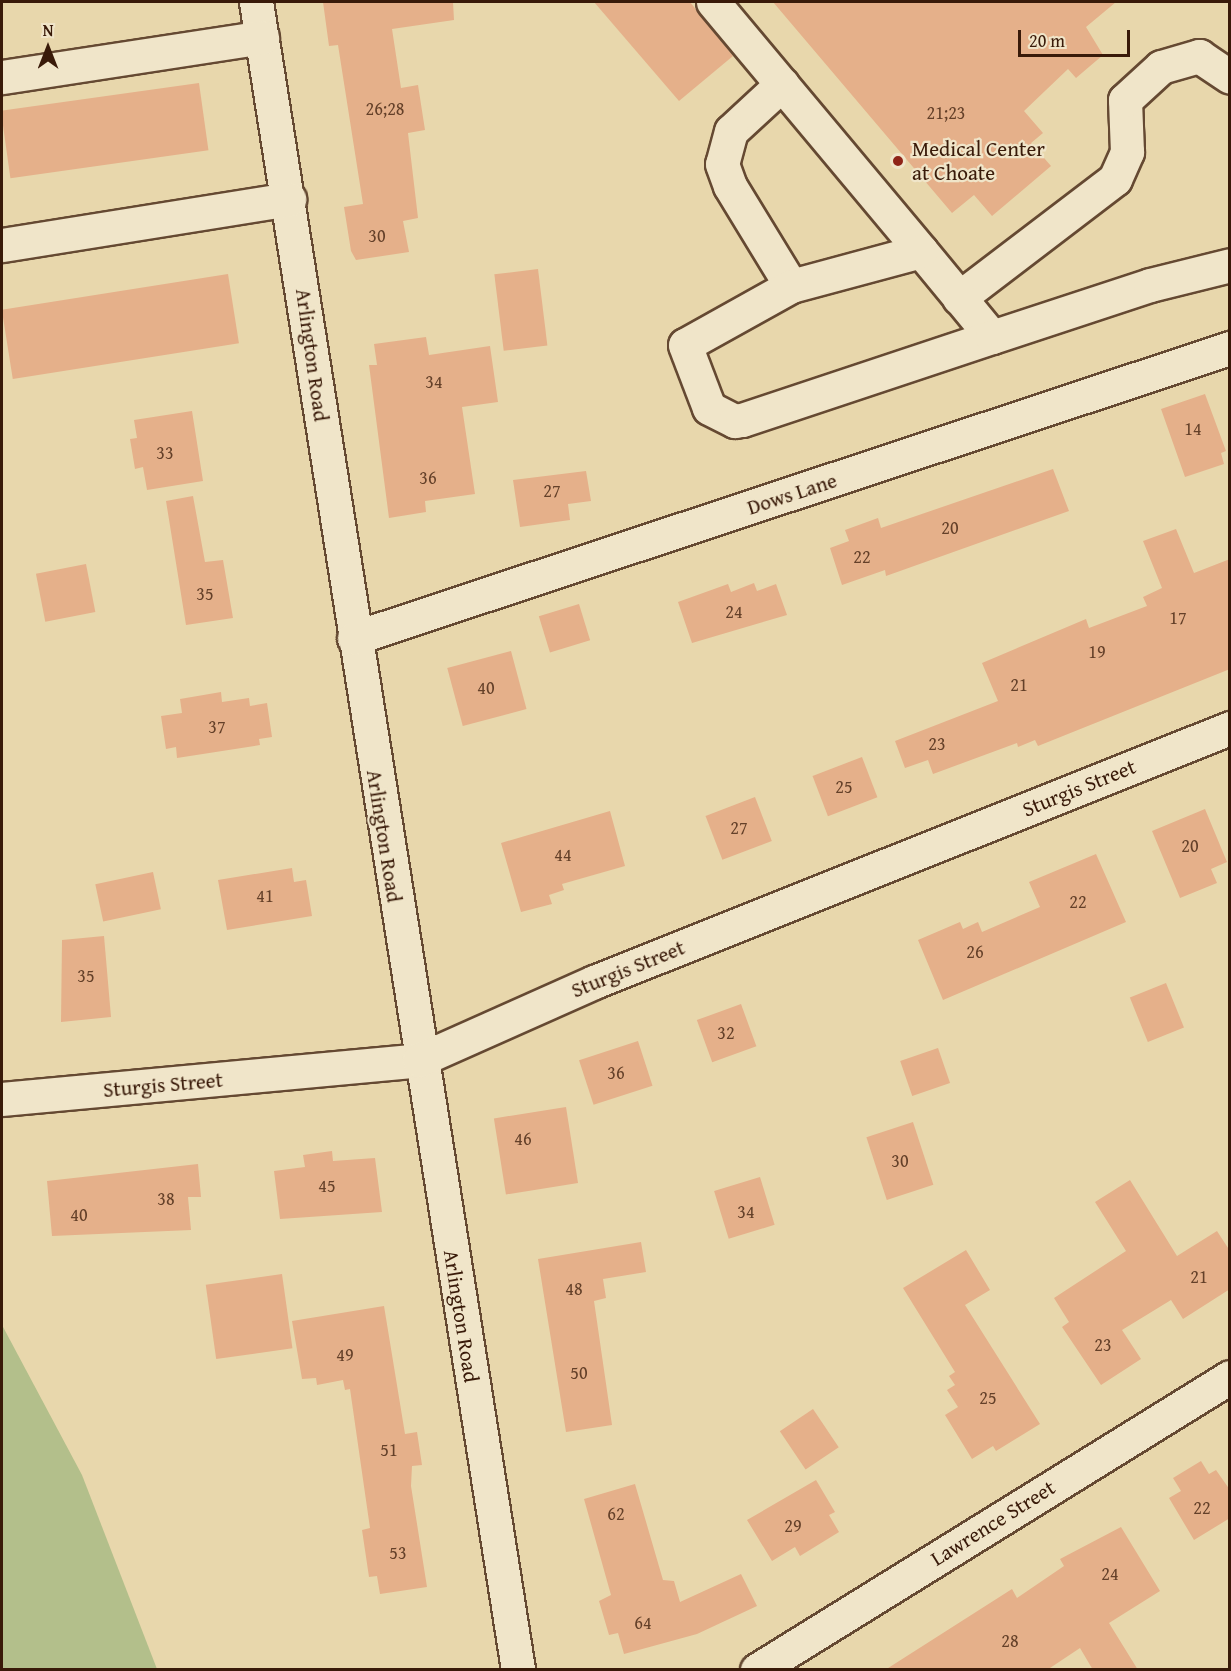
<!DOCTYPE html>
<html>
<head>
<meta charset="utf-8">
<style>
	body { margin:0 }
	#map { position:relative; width:1231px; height:1671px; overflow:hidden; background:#e8d7ac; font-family:"Gentium Book Plus",serif }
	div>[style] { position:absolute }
	.green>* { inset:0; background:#b3bf8b }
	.building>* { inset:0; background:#e5b08a; transform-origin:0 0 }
	.roads { filter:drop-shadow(2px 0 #654932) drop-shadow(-2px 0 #654932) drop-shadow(0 2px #654932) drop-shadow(0 -2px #654932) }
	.minor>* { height:33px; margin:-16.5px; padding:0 16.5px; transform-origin:16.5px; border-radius:16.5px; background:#f0e5c9 }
	.dots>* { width:16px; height:16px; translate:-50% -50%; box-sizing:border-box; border:3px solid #f0e5c9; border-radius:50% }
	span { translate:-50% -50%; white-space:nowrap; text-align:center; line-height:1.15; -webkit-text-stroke:4.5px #f0e5c9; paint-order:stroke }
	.number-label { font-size:18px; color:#644029 }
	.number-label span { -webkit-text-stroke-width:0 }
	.poi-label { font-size:21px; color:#391a09 }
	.left { translate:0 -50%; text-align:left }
	.street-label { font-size:21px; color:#391a09 }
	.frame { position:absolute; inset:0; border:3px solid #391a09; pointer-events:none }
	.north { position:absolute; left:18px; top:18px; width:60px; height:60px; -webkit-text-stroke:4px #f0e5c9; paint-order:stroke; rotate:0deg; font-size:16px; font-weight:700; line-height:24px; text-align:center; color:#391a09 }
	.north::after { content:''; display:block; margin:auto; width:21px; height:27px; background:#391a09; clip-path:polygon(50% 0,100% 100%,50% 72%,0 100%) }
	.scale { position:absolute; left:1018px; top:30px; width:112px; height:27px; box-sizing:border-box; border:3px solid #391a09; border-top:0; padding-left:8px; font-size:18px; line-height:21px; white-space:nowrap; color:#391a09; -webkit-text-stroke:4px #f0e5c9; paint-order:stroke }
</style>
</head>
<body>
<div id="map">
	<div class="green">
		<div style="clip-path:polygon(2px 1325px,82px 1475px,157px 1669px,2px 1669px)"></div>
	</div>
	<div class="building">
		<div style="clip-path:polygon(323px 2px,453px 2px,454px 20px,392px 29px,401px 88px,418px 85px,425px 130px,408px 133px,418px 218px,403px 221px,409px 252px,356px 260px,351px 251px,344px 207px,363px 204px,338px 45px,329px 46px)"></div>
		<div style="clip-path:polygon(594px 2px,690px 2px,733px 56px,679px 101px)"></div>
		<div style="clip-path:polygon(773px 2px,1116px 2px,1086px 27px,1103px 55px,1076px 78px,1068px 69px,1024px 111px,1043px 133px,1031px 143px,1051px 166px,992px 216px,974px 195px,952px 213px)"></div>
		<div style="left:199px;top:83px;width:68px;height:200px;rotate:82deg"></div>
		<div style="left:538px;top:269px;width:77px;height:44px;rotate:83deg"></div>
		<div style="left:228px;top:274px;width:70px;height:229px;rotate:81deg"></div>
		<div style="clip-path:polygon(426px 337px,429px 355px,490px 346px,498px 402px,462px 407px,475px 494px,425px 501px,426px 512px,389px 518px,369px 365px,377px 365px,374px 344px)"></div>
		<div style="clip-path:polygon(1205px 394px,1226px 451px,1221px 453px,1224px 464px,1185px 477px,1161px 409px)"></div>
		<div style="clip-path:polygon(192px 411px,203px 481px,147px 490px,143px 467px,135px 469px,130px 439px,137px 438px,134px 420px)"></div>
		<div style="clip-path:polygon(1053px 469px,1069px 511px,886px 576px,885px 570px,842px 585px,830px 548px,849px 541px,845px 530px,878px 518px,881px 528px)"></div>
		<div style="clip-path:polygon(586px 471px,591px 501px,568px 504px,570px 520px,520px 527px,513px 480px)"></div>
		<div style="clip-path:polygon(193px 496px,205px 562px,223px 560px,233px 618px,186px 625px,166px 501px)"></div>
		<div style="clip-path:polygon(1176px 529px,1194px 573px,1230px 559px,1230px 669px,1038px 746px,1035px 740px,1018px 747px,1017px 743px,933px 774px,928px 760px,905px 768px,895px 741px,998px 701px,982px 663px,1086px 619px,1089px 628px,1147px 606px,1143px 597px,1162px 588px,1143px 541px)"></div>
		<div style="left:86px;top:564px;width:49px;height:51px;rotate:79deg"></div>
		<div style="clip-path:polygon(754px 583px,757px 591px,776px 584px,787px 615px,692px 643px,678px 602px,728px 584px,731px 592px)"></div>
		<div style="left:579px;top:604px;width:38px;height:42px;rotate:73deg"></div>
		<div style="left:511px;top:651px;width:60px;height:66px;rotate:75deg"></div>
		<div style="clip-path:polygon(221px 692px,222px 702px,249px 698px,250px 706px,267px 703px,272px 737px,259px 739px,260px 745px,177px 758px,176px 747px,166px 749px,161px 716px,182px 713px,180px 699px)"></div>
		<div style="left:862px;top:757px;width:43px;height:53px;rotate:69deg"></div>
		<div style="left:755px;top:797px;width:47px;height:53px;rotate:69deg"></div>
		<div style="clip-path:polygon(1205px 809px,1227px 862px,1211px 869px,1217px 883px,1180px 898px,1152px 831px)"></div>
		<div style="clip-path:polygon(610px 811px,625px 866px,562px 884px,564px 890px,549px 895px,552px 904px,521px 912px,501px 843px)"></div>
		<div style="clip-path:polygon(1096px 854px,1126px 922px,943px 1000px,918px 940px,960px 922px,963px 929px,978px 922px,982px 932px,1040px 907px,1029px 882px)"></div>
		<div style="clip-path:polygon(292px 868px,294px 882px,306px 880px,312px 916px,227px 930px,218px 880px)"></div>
		<div style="left:153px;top:872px;width:38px;height:59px;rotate:78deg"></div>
		<div style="clip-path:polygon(104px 936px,111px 1017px,61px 1022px,62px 940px)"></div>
		<div style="left:1166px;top:983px;width:48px;height:39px;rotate:68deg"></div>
		<div style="left:741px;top:1004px;width:45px;height:47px;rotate:70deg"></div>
		<div style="left:638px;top:1041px;width:47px;height:62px;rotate:72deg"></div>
		<div style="left:938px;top:1048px;width:37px;height:40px;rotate:71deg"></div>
		<div style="left:566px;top:1107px;width:77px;height:73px;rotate:81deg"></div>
		<div style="left:913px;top:1122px;width:66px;height:49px;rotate:72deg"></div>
		<div style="clip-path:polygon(332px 1151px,333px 1161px,375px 1158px,382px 1212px,280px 1219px,274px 1171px,305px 1167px,303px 1155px)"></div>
		<div style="clip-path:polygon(198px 1164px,201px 1197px,188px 1197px,191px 1230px,52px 1236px,47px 1181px)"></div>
		<div style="left:760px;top:1177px;width:50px;height:48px;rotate:73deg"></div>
		<div style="clip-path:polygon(1130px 1180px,1177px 1256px,1217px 1231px,1230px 1251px,1230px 1289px,1183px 1319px,1171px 1300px,1122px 1330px,1141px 1359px,1101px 1385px,1062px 1327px,1069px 1322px,1054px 1298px,1126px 1251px,1095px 1202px)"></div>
		<div style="clip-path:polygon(641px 1242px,646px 1272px,603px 1279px,606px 1298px,594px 1301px,612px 1425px,566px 1432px,538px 1259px)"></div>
		<div style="clip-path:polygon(966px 1250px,990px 1290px,965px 1305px,1040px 1424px,996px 1451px,993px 1446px,972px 1459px,945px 1415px,958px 1407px,947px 1390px,955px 1385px,949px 1376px,955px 1372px,903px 1288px)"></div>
		<div style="left:282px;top:1274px;width:75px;height:77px;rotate:82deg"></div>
		<div style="clip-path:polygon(384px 1306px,405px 1434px,417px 1432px,422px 1465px,412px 1466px,411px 1486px,427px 1587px,380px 1594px,377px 1576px,369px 1577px,362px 1530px,370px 1528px,350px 1389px,345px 1390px,343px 1380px,317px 1385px,316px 1378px,302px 1379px,292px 1321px)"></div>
		<div style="left:813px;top:1409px;width:46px;height:40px;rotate:56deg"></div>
		<div style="clip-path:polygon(1201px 1461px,1209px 1474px,1216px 1470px,1230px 1490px,1230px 1518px,1194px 1540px,1169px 1498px,1181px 1491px,1173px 1478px)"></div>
		<div style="clip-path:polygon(816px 1480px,835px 1512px,829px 1515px,839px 1532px,800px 1556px,795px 1547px,772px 1561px,747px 1520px)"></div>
		<div style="clip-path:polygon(635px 1484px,663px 1580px,674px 1581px,680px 1602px,741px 1574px,757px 1606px,697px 1634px,624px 1654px,618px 1633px,609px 1635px,599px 1601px,611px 1595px,584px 1499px)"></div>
		<div style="clip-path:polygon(1121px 1527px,1160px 1591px,1109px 1623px,1138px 1670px,1093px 1670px,1080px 1648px,1047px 1670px,885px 1670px,1012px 1589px,1017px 1598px,1064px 1566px,1060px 1559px)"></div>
	</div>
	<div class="roads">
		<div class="minor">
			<div style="left:256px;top:2px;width:1688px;rotate:81.07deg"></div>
			<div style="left:713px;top:2px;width:324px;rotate:50.1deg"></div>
			<div style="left:2px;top:77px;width:263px;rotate:-8.7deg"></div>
			<div style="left:782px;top:84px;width:69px;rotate:137.3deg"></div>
			<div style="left:731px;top:131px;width:34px;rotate:105deg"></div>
			<div style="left:722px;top:164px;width:23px;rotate:70deg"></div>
			<div style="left:730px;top:186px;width:117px;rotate:58.6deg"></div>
			<div style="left:2px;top:245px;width:291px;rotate:-9.1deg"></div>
			<div style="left:959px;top:298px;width:196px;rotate:-37.3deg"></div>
			<div style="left:1115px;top:179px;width:30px;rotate:-66deg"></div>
			<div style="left:1127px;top:152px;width:52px;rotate:-92.2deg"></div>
			<div style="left:1125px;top:100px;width:49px;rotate:-42.5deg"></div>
			<div style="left:1161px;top:67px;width:40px;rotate:-16deg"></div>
			<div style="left:1199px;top:56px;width:37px;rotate:34deg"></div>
			<div style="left:992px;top:337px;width:112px;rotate:-129.5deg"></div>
			<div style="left:921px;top:251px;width:135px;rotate:164.9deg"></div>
			<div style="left:791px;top:286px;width:121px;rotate:150.9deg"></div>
			<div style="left:685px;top:345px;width:67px;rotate:69.1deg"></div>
			<div style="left:709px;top:408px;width:29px;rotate:27deg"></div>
			<div style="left:735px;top:421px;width:7px;rotate:-8deg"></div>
			<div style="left:742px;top:420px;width:263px;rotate:-18.4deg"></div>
			<div style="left:992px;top:337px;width:166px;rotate:-18.2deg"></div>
			<div style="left:1150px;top:285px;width:82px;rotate:-14deg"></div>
			<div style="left:354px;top:638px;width:923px;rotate:-18.32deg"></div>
			<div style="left:2px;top:1099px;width:419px;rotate:-5.3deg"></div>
			<div style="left:419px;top:1060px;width:192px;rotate:-24deg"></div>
			<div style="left:594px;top:982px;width:685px;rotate:-21.77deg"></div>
			<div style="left:757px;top:1670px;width:556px;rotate:-31.78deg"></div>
		</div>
	</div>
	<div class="dots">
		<div style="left:898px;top:161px;background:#8f2418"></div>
	</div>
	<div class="number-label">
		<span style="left:385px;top:109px">26;28</span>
		<span style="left:946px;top:113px">21;23</span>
		<span style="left:377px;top:236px">30</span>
		<span style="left:434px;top:382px">34</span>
		<span style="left:1193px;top:429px">14</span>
		<span style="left:165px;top:453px">33</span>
		<span style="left:428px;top:478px">36</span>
		<span style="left:552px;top:491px">27</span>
		<span style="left:950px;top:528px">20</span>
		<span style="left:862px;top:557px">22</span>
		<span style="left:205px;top:594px">35</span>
		<span style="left:734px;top:612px">24</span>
		<span style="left:1178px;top:618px">17</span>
		<span style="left:1097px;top:652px">19</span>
		<span style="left:1019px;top:685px">21</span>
		<span style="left:486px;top:688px">40</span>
		<span style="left:217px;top:727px">37</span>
		<span style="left:937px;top:744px">23</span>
		<span style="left:844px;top:787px">25</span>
		<span style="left:739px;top:828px">27</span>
		<span style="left:1190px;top:846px">20</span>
		<span style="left:563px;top:855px">44</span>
		<span style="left:265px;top:896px">41</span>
		<span style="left:1078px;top:902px">22</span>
		<span style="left:975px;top:952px">26</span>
		<span style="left:86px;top:976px">35</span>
		<span style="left:726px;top:1033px">32</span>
		<span style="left:616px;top:1073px">36</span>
		<span style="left:523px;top:1139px">46</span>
		<span style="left:900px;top:1161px">30</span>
		<span style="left:327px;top:1186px">45</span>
		<span style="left:166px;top:1199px">38</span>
		<span style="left:746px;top:1212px">34</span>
		<span style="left:79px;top:1215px">40</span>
		<span style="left:1199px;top:1277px">21</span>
		<span style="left:574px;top:1289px">48</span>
		<span style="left:1103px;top:1345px">23</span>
		<span style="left:345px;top:1355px">49</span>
		<span style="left:579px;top:1373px">50</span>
		<span style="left:988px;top:1398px">25</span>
		<span style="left:389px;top:1450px">51</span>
		<span style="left:1202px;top:1508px">22</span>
		<span style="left:616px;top:1514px">62</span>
		<span style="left:793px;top:1526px">29</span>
		<span style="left:398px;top:1553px">53</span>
		<span style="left:1110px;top:1574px">24</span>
		<span style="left:643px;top:1623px">64</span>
		<span style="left:1010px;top:1641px">28</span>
	</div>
	<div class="poi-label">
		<span class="left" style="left:912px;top:161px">Medical Center<br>at Choate</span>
	</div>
	<div class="street-label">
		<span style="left:312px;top:355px;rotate:82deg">Arlington Road</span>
		<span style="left:792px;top:494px;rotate:-18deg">Dows Lane</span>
		<span style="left:1079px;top:788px;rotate:-22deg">Sturgis Street</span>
		<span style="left:384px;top:836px;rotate:81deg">Arlington Road</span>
		<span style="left:628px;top:969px;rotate:-22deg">Sturgis Street</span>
		<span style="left:163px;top:1085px;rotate:-5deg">Sturgis Street</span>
		<span style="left:461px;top:1316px;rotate:81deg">Arlington Road</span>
		<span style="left:993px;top:1523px;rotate:-32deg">Lawrence Street</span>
	</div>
	<div class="frame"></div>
	<div class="north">N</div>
	<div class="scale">20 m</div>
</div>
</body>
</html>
